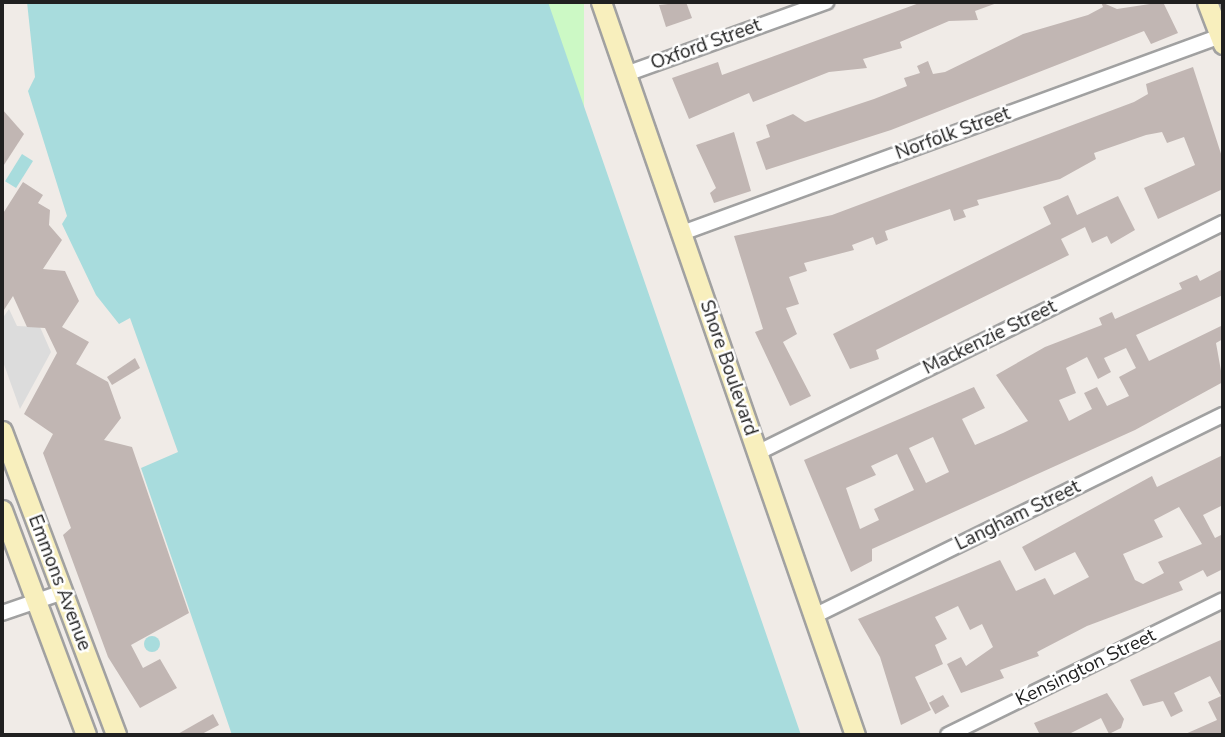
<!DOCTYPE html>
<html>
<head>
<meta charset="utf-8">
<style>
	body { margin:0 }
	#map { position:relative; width:1225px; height:737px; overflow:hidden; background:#f0ebe7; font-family:"Nunito Sans",sans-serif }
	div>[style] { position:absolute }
	.park>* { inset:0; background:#ccf9c5; transform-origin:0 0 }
	.parking>* { inset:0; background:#dcdcdc }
	.water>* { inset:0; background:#a8dcdd; transform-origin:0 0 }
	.round { border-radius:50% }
	.building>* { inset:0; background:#c1b6b3; transform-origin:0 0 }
	.roads { filter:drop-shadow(2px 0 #a1a1a1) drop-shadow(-2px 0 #a1a1a1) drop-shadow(0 2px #a1a1a1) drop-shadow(0 -2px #a1a1a1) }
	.street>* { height:14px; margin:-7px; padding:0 7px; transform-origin:7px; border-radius:7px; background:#fff }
	.secondary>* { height:19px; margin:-9.5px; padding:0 9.5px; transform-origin:9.5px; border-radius:9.5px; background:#f8efbd }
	span { translate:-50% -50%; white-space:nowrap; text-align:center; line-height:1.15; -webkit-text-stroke:5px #fff; paint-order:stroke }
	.street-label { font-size:19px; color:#202020 }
	.frame { position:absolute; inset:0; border:4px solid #202020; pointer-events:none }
</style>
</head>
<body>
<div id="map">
	<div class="park">
		<div style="left:548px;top:2px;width:36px;height:775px"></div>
	</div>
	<div class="parking">
		<div style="clip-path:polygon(9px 309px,17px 326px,40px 327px,51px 352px,20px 409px,2px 359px,2px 319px)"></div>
	</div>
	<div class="water">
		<div style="clip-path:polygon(27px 2px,548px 2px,801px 735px,232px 735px,141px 468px,178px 452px,130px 318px,119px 324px,96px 295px,62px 224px,67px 216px,28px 91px,35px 77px)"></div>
		<div style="left:22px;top:154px;width:13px;height:32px;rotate:32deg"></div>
		<div class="round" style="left:144px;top:636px;width:16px;height:16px"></div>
	</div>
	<div class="building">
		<div style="clip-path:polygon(686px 2px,692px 18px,666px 27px,659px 5px)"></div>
		<div style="clip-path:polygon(922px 2px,997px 3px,975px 11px,978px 20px,949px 21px,900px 42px,902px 48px,863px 59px,867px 68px,829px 72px,753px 102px,749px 93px,689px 119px,672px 78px,718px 62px,722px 75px)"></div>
		<div style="clip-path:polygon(1101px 2px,1117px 9px,1163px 2px,1178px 33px,1151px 44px,1144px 31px,891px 130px,766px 170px,756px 142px,770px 137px,766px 125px,793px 114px,805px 122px,874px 99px,907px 86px,904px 78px,920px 73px,917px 66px,928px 61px,933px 74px,945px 72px,1023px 34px,1088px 15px,1103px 7px)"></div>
		<div style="clip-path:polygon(1193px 67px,1223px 160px,1223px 189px,1158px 219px,1144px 188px,1195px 165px,1184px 137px,1167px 143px,1162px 132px,1146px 135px,1094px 153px,1096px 159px,1060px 179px,977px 200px,979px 205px,963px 210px,966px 217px,954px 221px,950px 209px,885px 231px,888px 240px,876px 245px,873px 237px,852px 245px,854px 250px,804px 263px,807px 271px,789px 277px,799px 304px,786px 308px,797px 334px,783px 342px,811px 396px,790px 406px,755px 332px,763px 329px,734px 236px,832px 215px,1134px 102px,1148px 94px,1146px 84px)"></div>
		<div style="clip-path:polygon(2px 109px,24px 134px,2px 168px)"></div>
		<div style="clip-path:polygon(734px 132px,751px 191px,714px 203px,710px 193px,716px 188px,696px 145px)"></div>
		<div style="clip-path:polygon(23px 182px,43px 195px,38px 203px,50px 210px,49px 225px,62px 240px,43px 269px,65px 271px,79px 301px,62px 327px,89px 342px,76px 364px,108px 382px,121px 418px,104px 440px,132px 447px,189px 613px,131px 645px,143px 668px,160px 659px,177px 688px,140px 708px,108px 657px,63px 535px,71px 528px,43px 453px,53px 434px,24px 414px,57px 353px,45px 328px,27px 327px,13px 296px,2px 313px,2px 215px)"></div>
		<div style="clip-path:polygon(1068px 195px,1077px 215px,1118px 196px,1135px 230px,1111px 244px,1107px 236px,1092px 243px,1085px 227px,1061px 239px,1069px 255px,876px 350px,879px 359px,850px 369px,833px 334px,1051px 224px,1043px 207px)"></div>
		<div style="clip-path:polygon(evenodd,1223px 269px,1223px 295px,1136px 335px,1149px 361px,1223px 325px,1223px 339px,1216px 343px,1223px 382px,1135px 430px,872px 549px,872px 561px,851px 572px,804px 460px,974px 387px,985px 408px,962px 419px,975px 445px,1003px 433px,1028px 421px,996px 375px,1045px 347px,1102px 325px,1099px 318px,1112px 312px,1115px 319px,1182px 289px,1179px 283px,1197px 275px,1200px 281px,1223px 269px,1126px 348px,1136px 368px,1119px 377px,1129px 396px,1107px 406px,1097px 387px,1084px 393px,1092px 409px,1069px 421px,1059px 400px,1076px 393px,1066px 368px,1087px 357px,1098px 379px,1111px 372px,1104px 358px,1126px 348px,1223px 269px,933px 437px,949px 472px,926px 483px,909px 448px,933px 437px,1223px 269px,897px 454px,914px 490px,874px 509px,879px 520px,860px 529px,846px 488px,876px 475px,871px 466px,897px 454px)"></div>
		<div style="clip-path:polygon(135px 358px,140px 368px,112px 385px,107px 377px)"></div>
		<div style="clip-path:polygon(evenodd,1223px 455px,1223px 505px,1203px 515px,1215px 538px,1223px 534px,1223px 569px,1207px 577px,1203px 570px,1179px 582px,1183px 590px,1087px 626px,1037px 652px,1039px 656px,1000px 670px,1004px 678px,961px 693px,947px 664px,961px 657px,966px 666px,993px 647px,982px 624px,970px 630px,958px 606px,935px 617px,947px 639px,935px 645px,943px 664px,915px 677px,931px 710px,901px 725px,880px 657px,858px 619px,1000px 560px,1016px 591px,1045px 578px,1054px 595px,1089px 577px,1075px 552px,1035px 571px,1022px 547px,1152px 476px,1157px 487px,1223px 455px,1179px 507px,1202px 544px,1158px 562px,1164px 573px,1143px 584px,1135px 580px,1123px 554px,1163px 537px,1154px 520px,1179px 507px)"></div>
		<div style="clip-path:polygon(1223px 639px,1223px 735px,1183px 735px,1217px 720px,1208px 702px,1221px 696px,1210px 676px,1174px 693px,1183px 711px,1171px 717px,1163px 701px,1143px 706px,1130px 680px)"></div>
		<div style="clip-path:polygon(1107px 693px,1124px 719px,1121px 728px,1109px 734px,1101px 718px,1067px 735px,1040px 735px,1034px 723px)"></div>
		<div style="left:943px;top:695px;width:13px;height:16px;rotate:61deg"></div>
		<div style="clip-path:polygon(213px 714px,219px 725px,200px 735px,176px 735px)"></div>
	</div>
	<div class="roads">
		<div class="street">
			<div style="left:626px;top:74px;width:213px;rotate:-19.8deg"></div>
			<div style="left:682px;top:233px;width:576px;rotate:-20.1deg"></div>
			<div style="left:757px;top:453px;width:520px;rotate:-26.27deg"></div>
			<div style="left:2px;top:613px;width:65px;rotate:-19deg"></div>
			<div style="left:814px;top:616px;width:456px;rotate:-26.2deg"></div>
			<div style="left:948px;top:735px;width:306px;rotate:-26.1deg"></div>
		</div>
		<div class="secondary">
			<div style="left:601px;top:2px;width:776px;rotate:70.89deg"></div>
			<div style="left:1207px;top:2px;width:45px;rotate:69.1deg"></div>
			<div style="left:2px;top:431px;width:325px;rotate:69.4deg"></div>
			<div style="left:2px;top:510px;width:240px;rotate:69.5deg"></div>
		</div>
	</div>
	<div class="street-label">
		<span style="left:706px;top:45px;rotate:-20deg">Oxford Street</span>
		<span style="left:953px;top:134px;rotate:-20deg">Norfolk Street</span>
		<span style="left:990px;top:338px;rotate:-26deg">Mackenzie Street</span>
		<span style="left:728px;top:368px;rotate:71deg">Shore Boulevard</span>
		<span style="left:1018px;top:516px;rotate:-26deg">Langham Street</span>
		<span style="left:59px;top:583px;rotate:69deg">Emmons Avenue</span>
		<span style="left:1086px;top:668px;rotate:-26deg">Kensington Street</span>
	</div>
	<div class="frame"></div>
</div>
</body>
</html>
